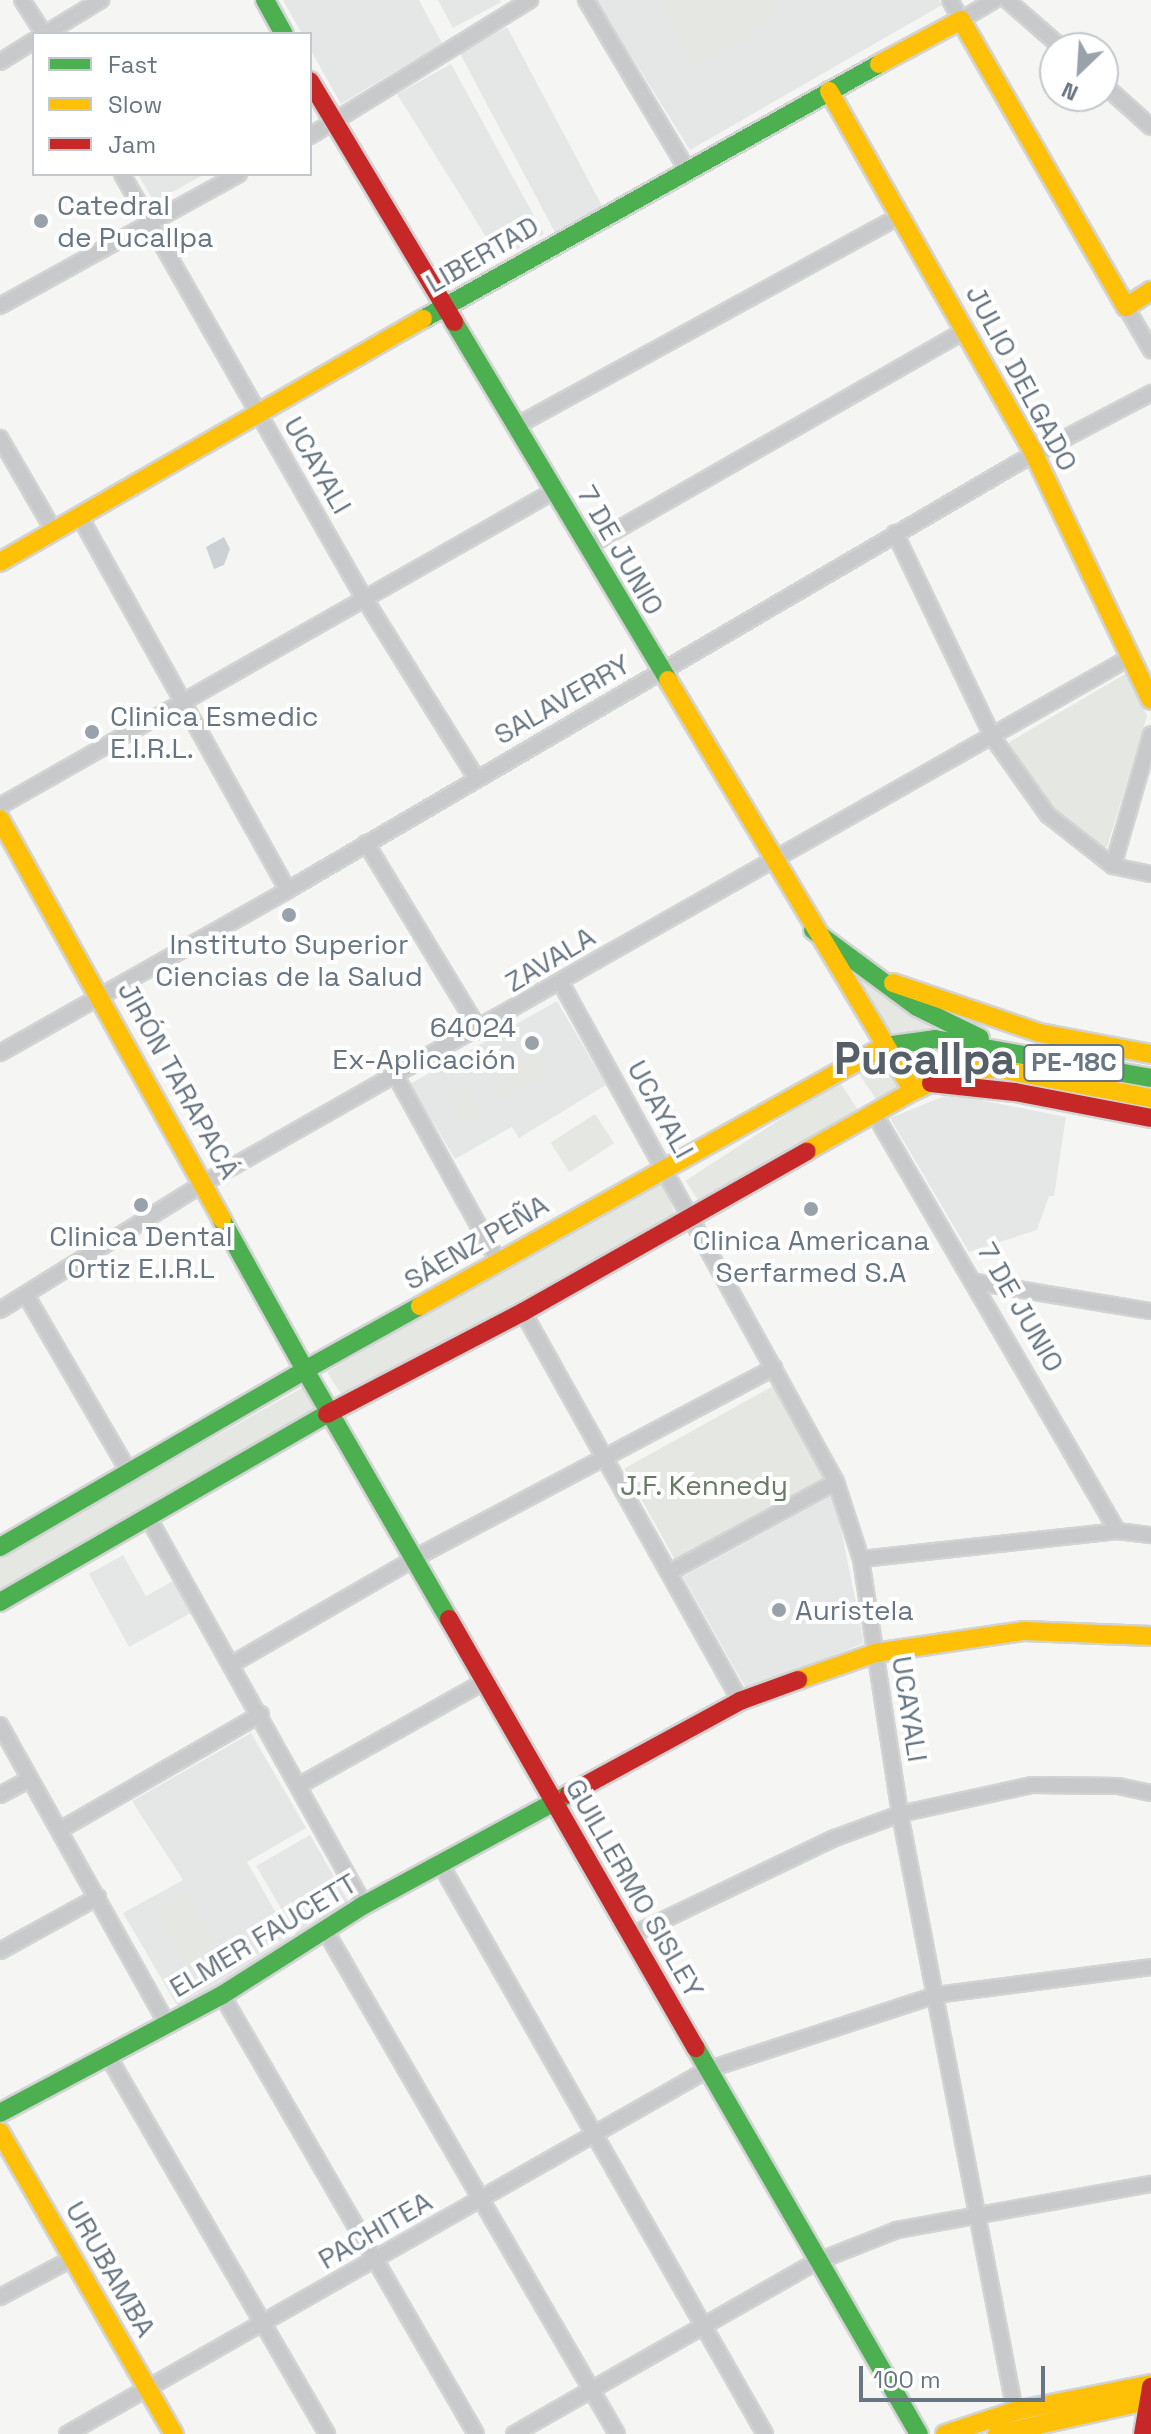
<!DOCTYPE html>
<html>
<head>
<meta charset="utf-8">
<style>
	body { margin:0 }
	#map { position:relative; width:1151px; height:2434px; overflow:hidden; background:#f5f5f4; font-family:"Space Grotesk",sans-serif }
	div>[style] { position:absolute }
	.built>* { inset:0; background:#e5e7e7; transform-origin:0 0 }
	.green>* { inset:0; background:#e4e7e2; transform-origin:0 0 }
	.water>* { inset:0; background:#cbd1d5 }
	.roads { filter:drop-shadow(2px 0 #d2d3d3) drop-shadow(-2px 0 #d2d3d3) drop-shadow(0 2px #d2d3d3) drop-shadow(0 -2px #d2d3d3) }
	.street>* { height:14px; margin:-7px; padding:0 7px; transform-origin:7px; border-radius:7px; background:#c8c9ca }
	.fast>* { height:18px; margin:-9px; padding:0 9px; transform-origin:9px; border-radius:9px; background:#4caf50 }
	.slow>* { height:18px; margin:-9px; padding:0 9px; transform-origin:9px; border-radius:9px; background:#ffc107 }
	.jam>* { height:18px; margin:-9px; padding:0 9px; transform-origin:9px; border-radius:9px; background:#c62828 }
	.dots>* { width:22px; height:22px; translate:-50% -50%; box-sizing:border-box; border:4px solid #fff; border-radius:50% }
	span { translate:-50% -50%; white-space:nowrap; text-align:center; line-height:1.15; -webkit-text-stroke:8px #fff; paint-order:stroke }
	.shield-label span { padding:2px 6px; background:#fff; border:2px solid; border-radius:6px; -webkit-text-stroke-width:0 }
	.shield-label { font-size:26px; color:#677682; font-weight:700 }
	.poi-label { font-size:28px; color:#677682 }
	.left { translate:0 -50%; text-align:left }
	.right { translate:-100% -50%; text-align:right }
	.street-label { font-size:28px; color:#677682 }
	.park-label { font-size:28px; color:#697a66 }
	.town-label { font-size:44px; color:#555f68; font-weight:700 }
	.legend { position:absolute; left:32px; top:32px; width:280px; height:144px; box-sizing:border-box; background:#fff; border:2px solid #c2c8cd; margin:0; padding:10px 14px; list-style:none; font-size:24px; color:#677682 }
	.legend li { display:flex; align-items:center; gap:16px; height:40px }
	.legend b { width:40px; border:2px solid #c2c8cd }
	.north { position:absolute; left:1039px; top:32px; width:80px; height:80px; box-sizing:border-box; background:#fff; border:2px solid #c2c8cd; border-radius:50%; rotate:205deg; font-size:22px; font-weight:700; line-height:32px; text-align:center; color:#677682 }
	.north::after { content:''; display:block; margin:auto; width:28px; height:36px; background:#99a2aa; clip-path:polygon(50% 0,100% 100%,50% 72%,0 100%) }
	.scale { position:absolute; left:859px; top:2366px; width:186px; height:36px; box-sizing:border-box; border:4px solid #677682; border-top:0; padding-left:10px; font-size:24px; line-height:28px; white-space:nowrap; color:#677682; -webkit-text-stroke:6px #fff; paint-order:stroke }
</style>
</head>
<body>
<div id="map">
	<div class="built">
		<div style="clip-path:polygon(283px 0,419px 0,442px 43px,341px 104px,310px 49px,310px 34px,302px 34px)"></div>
		<div style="clip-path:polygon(438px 0,500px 0,501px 2px,453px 28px)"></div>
		<div style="clip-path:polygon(596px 0,939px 0,942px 5px,690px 150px)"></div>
		<div style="left:507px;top:27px;width:203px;height:54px;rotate:62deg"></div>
		<div style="clip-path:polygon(451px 64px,544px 234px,500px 259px,397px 94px)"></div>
		<div style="clip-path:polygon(138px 174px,205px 174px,154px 202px)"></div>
		<div style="clip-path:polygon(557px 1001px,606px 1085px,519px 1138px,512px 1127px,455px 1159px,410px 1084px)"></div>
		<div style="clip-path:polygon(950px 1094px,1066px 1117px,1054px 1196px,1049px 1196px,1037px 1230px,969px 1252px,890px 1118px)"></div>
		<div style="clip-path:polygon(834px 1494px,864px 1643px,747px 1690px,683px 1577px)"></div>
		<div style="clip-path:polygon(123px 1555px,146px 1596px,173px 1581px,191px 1613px,129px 1647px,89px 1574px)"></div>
		<div style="clip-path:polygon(251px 1733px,306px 1828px,247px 1862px,292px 1941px,178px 2007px,123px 1913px,183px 1880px,132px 1801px)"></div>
		<div style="left:310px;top:1835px;width:85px;height:62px;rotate:60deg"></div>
	</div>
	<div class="green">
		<div style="clip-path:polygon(669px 0,774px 0,780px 12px,696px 67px,658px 6px)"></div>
		<div style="clip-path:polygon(1127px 673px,1147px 716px,1107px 847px,1096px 847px,1058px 815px,1008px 743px)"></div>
		<div style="clip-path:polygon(854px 976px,944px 1029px,891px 1040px)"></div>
		<div style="clip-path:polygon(957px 1049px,916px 1081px,895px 1051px)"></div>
		<div style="left:540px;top:1051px;width:25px;height:51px;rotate:63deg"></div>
		<div style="clip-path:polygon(886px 1064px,902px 1089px,878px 1102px,859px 1074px)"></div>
		<div style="left:839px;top:1081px;width:37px;height:183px;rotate:57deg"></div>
		<div style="left:467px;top:1086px;width:36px;height:20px;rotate:60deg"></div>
		<div style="left:595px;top:1114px;width:35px;height:53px;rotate:57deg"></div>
		<div style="clip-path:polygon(662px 1178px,675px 1214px,343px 1397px,327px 1372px)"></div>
		<div style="clip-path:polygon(309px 1384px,322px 1406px,0 1590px,0 1557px)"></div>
		<div style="left:773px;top:1386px;width:108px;height:170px;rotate:61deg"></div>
		<div style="left:183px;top:1894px;width:60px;height:35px;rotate:57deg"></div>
	</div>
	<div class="water">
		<div style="clip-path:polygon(224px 537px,230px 549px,224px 565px,214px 569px,206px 547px)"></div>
	</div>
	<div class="roads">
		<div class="street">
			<div style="left:22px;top:0;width:40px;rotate:57.1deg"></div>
			<div style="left:586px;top:0;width:196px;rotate:59.2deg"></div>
			<div style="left:950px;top:0;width:23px;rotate:61deg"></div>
			<div style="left:961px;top:20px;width:39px;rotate:-31deg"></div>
			<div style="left:1007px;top:0;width:73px;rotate:41.1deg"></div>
			<div style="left:45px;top:34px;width:66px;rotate:-31.3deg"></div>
			<div style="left:0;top:62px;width:40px;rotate:-32deg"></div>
			<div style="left:1103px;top:84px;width:64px;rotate:41.9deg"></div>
			<div style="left:310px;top:136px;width:259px;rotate:-31.7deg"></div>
			<div style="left:122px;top:174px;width:492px;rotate:60.3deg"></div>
			<div style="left:366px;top:601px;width:208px;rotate:58.1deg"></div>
			<div style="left:0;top:306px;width:273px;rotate:-28.9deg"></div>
			<div style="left:1126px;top:307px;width:50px;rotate:59.8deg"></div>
			<div style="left:516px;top:426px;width:437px;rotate:-28.7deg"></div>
			<div style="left:0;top:438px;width:108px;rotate:59.9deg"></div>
			<div style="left:80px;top:517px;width:427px;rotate:60.9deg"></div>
			<div style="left:895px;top:533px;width:227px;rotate:64.4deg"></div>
			<div style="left:993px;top:738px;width:95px;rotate:54.5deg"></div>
			<div style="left:1048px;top:815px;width:83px;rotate:38.1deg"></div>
			<div style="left:1113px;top:866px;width:39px;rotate:12deg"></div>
			<div style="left:587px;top:547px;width:437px;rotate:-29.8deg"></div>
			<div style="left:0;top:806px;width:637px;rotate:-29.62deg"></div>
			<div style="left:366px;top:843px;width:220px;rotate:58.8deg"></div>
			<div style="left:1113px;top:866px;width:137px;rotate:-73.9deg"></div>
			<div style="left:561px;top:983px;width:570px;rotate:61.14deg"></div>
			<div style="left:836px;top:1482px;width:81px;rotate:72deg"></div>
			<div style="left:861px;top:1559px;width:258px;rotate:81.3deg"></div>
			<div style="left:900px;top:1814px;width:608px;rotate:79.1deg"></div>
			<div style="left:0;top:1053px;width:331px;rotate:-29.5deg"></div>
			<div style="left:288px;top:890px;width:843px;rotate:-30.33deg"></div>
			<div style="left:1016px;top:464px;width:153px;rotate:-27.7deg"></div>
			<div style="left:397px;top:1078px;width:209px;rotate:61.1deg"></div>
			<div style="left:874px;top:1113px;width:484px;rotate:59.8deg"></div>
			<div style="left:975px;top:1282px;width:178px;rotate:9.4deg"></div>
			<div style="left:26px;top:1295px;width:205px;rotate:59.8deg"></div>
			<div style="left:0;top:1310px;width:240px;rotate:-31.9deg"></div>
			<div style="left:204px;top:1183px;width:1064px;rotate:-29.58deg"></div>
			<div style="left:523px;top:1312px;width:445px;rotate:60.8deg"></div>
			<div style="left:148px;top:1517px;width:444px;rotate:60.9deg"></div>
			<div style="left:861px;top:1559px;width:258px;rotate:-6.2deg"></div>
			<div style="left:1117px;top:1531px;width:34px;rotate:7deg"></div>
			<div style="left:670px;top:1572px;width:189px;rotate:-28.5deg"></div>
			<div style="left:232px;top:1664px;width:224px;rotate:-30deg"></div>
			<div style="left:426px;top:1552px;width:394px;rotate:-27.9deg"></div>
			<div style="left:0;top:1725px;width:344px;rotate:60.8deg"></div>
			<div style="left:300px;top:1785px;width:212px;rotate:-29.3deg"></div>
			<div style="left:0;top:1795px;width:34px;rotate:-28deg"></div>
			<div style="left:60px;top:1830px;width:232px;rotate:-30deg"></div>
			<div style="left:441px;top:1865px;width:655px;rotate:60.34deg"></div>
			<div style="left:325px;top:1930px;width:582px;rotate:59.91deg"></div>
			<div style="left:630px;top:1936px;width:227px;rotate:-25.6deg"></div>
			<div style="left:835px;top:1838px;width:69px;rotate:-20.3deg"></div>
			<div style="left:900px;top:1814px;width:135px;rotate:-12.4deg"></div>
			<div style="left:1032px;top:1785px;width:86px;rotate:0.7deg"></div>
			<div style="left:1118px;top:1786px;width:34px;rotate:12deg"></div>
			<div style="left:0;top:1951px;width:112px;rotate:-28.9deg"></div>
			<div style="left:222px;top:1995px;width:507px;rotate:59.95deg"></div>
			<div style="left:108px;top:2056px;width:437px;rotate:59.9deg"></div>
			<div style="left:0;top:2297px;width:83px;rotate:-28.1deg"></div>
			<div style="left:67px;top:2434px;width:736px;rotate:-29.63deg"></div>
			<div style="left:707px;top:2070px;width:241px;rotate:-18.1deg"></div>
			<div style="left:936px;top:1995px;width:217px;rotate:-7.4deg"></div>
			<div style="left:514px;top:2434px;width:348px;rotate:-29.7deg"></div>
			<div style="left:816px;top:2262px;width:87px;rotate:-21.6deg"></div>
			<div style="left:897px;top:2230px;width:258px;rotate:-10.3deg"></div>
		</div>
		<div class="fast">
			<div style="left:265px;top:0;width:39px;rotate:61deg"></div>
			<div style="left:423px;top:319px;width:522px;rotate:-29.21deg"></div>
			<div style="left:454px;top:322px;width:417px;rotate:59.1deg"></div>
			<div style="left:813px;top:930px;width:129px;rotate:36.5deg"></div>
			<div style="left:917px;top:1007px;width:70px;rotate:26.2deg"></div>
			<div style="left:885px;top:1046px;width:50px;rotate:-8deg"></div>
			<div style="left:935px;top:1039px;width:219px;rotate:10.2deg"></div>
			<div style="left:420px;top:1306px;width:132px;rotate:150.9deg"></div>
			<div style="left:305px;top:1370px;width:288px;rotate:60deg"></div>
			<div style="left:0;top:1547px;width:353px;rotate:-30.1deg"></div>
			<div style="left:305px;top:1370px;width:171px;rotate:-119deg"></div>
			<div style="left:0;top:1602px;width:377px;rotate:-29.9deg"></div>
			<div style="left:696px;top:2048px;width:446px;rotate:60deg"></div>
			<div style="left:0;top:2113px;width:251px;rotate:-28deg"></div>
			<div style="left:222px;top:1995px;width:168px;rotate:-32.4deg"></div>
			<div style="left:364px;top:1905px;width:233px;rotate:-28.4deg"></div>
		</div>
		<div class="slow">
			<div style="left:879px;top:64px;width:93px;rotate:-28.2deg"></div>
			<div style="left:961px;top:20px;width:331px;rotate:60.1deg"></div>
			<div style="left:1126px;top:307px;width:30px;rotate:-33deg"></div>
			<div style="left:829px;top:91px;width:417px;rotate:60.5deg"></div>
			<div style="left:1034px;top:454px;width:272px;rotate:64.6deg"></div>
			<div style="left:0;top:562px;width:488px;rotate:-29.9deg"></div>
			<div style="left:668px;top:680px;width:478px;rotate:59.2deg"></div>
			<div style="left:0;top:819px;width:458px;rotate:61deg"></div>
			<div style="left:893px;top:983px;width:155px;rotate:18.8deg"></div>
			<div style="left:1040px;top:1033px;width:113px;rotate:10.7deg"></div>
			<div style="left:913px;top:1091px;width:50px;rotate:-25deg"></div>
			<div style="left:958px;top:1070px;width:41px;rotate:-1.4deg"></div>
			<div style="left:999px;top:1069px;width:155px;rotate:10.8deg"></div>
			<div style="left:807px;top:1151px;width:122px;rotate:-29.5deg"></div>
			<div style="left:420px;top:1306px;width:533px;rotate:-29.21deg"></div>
			<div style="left:798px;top:1680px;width:82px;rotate:-19.3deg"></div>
			<div style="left:875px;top:1653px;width:151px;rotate:-8.4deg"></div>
			<div style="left:1024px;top:1631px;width:127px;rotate:2.3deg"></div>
			<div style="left:0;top:2132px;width:349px;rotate:60.1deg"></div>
			<div style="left:945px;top:2434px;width:74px;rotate:-18.2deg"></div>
			<div style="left:1015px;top:2411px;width:139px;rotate:-11.2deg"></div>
			<div style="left:997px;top:2434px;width:158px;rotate:-12.4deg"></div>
		</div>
		<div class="jam">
			<div style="left:310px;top:81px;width:281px;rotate:59.1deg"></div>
			<div style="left:931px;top:1083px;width:84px;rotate:6.1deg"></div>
			<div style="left:1015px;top:1092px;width:138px;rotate:10.8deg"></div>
			<div style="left:327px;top:1414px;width:221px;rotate:-27.5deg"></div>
			<div style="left:523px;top:1312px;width:326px;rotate:-29.5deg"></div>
			<div style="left:449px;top:1619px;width:495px;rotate:60.1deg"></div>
			<div style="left:569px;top:1794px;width:195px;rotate:-28.5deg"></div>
			<div style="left:740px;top:1701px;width:62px;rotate:-19.9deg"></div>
			<div style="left:1143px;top:2434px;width:48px;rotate:-80.3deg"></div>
		</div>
	</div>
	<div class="dots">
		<div style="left:41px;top:221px;background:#99a2aa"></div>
		<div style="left:92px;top:732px;background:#99a2aa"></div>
		<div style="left:289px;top:915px;background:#99a2aa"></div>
		<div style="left:532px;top:1043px;background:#99a2aa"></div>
		<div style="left:141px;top:1205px;background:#99a2aa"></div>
		<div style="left:811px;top:1209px;background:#99a2aa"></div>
		<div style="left:779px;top:1610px;background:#99a2aa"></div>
	</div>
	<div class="shield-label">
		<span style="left:1074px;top:1063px">PE-18C</span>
	</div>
	<div class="poi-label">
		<span class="left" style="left:57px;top:221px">Catedral<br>de Pucallpa</span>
		<span class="left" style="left:110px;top:732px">Clinica Esmedic<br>E.I.R.L.</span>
		<span style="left:289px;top:960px">Instituto Superior<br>Ciencias de la Salud</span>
		<span class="right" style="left:516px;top:1043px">64024<br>Ex-Aplicación</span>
		<span style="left:141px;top:1252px">Clinica Dental<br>Ortiz E.I.R.L</span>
		<span style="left:811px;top:1256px">Clinica Americana<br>Serfarmed S.A</span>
		<span class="left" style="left:795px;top:1610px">Auristela</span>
	</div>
	<div class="street-label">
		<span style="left:482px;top:254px;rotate:-30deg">LIBERTAD</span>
		<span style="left:1022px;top:378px;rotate:62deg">JULIO DELGADO</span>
		<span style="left:318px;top:465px;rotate:60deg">UCAYALI</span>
		<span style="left:621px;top:550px;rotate:60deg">7 DE JUNIO</span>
		<span style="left:562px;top:699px;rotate:-30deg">SALAVERRY</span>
		<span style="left:550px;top:959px;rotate:-31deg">ZAVALA</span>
		<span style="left:179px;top:1080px;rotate:61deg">JIRÓN TARAPACÁ</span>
		<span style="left:661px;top:1109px;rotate:61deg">UCAYALI</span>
		<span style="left:476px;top:1242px;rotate:-30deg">SÁENZ PEÑA</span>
		<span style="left:1021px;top:1307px;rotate:60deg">7 DE JUNIO</span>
		<span style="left:910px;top:1709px;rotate:81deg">UCAYALI</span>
		<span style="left:635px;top:1888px;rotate:60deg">GUILLERMO SISLEY</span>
		<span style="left:263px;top:1935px;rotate:-31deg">ELMER FAUCETT</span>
		<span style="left:375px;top:2230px;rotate:-30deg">PACHITEA</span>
		<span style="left:111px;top:2269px;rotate:60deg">URUBAMBA</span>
	</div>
	<div class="park-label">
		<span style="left:704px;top:1485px">J.F. Kennedy</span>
	</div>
	<div class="town-label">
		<span style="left:925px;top:1059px">Pucallpa</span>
	</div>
	<ul class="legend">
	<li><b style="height:10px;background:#4caf50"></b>Fast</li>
	<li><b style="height:10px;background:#ffc107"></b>Slow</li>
	<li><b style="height:10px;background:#c62828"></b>Jam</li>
	</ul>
	<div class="north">N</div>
	<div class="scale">100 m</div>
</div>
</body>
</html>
